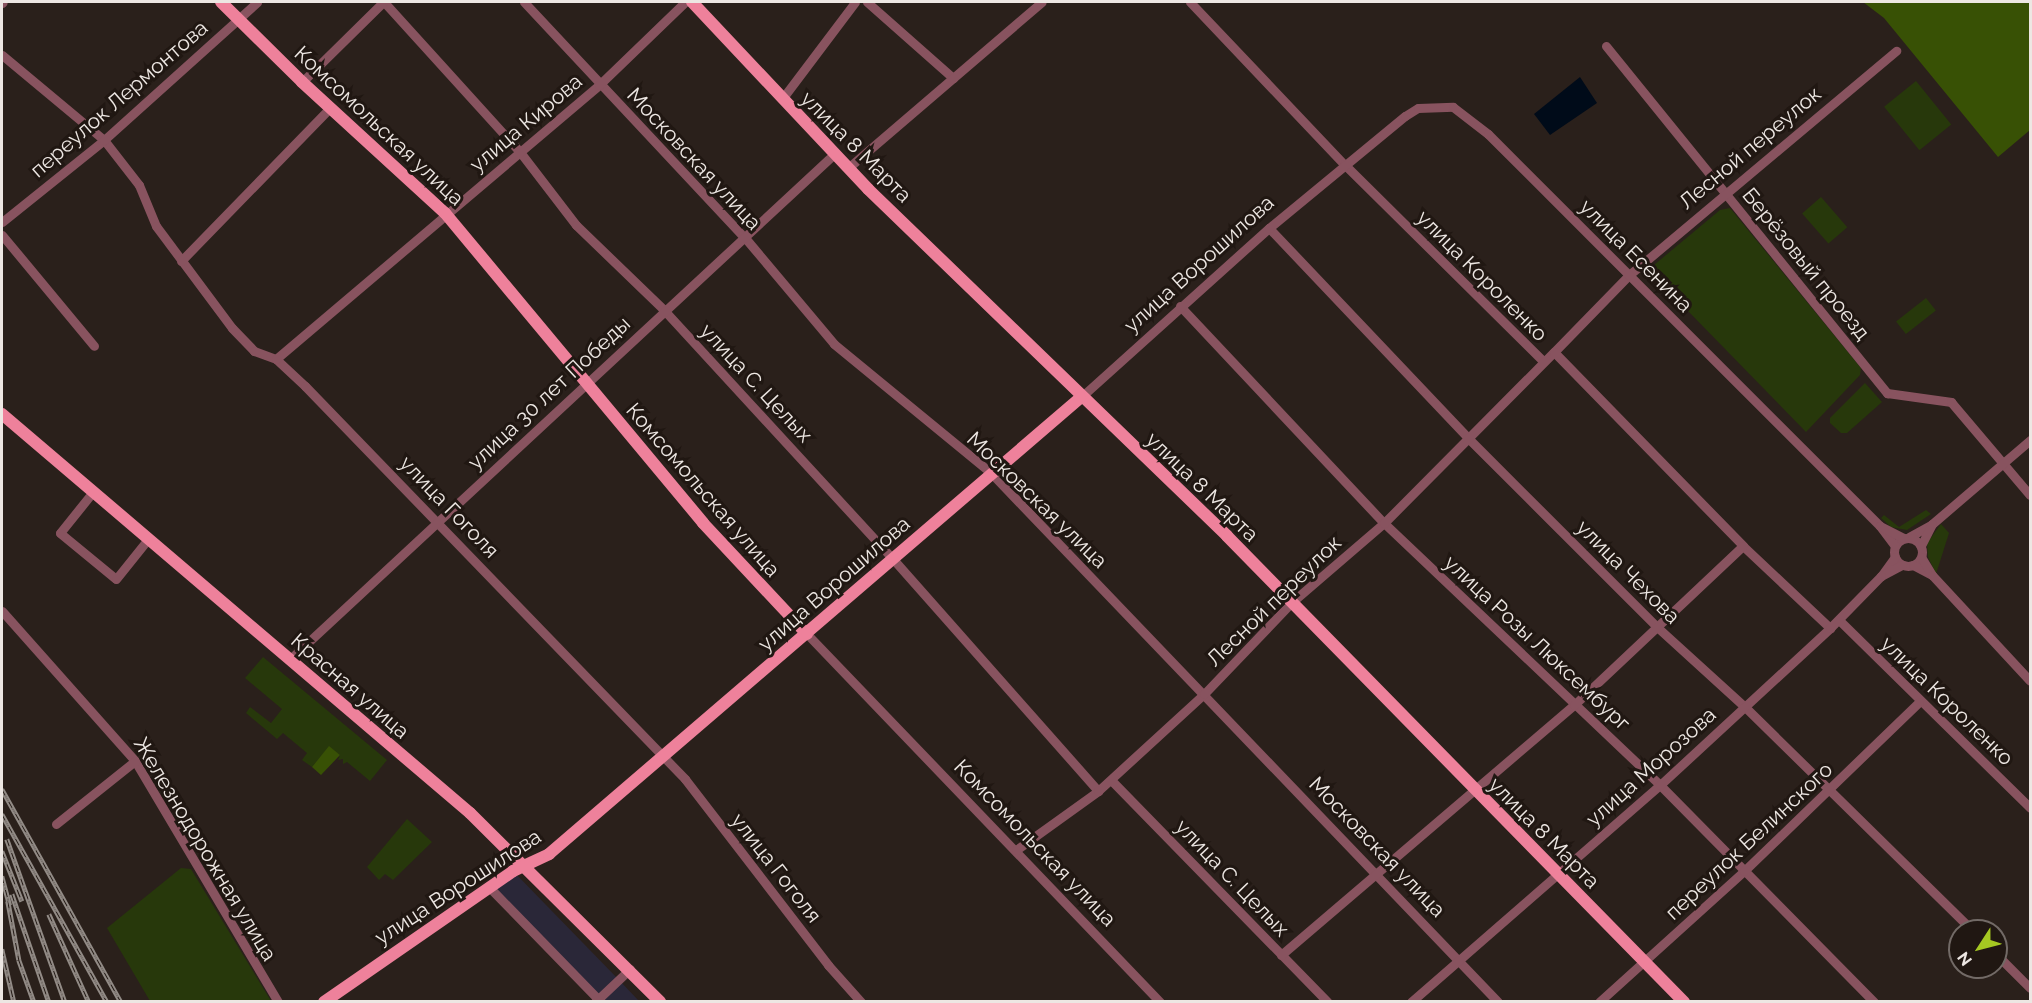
<!DOCTYPE html>
<html>
<head>
<meta charset="utf-8">
<style>
	body { margin:0 }
	#map { position:relative; width:2032px; height:1003px; overflow:hidden; background:#2a201b; font-family:Raleway,sans-serif }
	div>[style] { position:absolute }
	.commercial>* { inset:0; background:#2a2738 }
	.green>* { inset:0; background:#27380b; transform-origin:0 0 }
	.forest>* { inset:0; background:#385105 }
	.water>* { inset:0; background:#000b19 }
	.minor>* { height:9px; margin:-4.5px; padding:0 4.5px; transform-origin:4.5px; border-radius:4.5px; background:#88535f }
	.minor>.ring { margin:-4.5px; padding:0; box-sizing:content-box; background:none; border:9px solid #88535f; border-radius:50% }
	.major>* { height:12px; margin:-6px; padding:0 6px; transform-origin:6px; border-radius:6px; background:#ee819b }
	.rail>* { height:4.5px; margin-top:-2.25px; transform-origin:0; background:repeating-linear-gradient(90deg,#201712 0 7px,#928b86 0 14px); box-sizing:border-box; border-block:2px solid #928b86 }
	span { translate:-50% -50%; white-space:nowrap; text-align:center; line-height:1.15; -webkit-text-stroke:6px #201712; paint-order:stroke }
	.street-label { font-size:21px; color:#ede7e3 }
	.frame { position:absolute; inset:0; border:3px solid #ede7e3; pointer-events:none }
	.north { position:absolute; left:1948px; top:919px; width:60px; height:60px; box-sizing:border-box; background:#201712; border:2px solid #726a66; border-radius:50%; rotate:234deg; font-size:16px; font-weight:700; line-height:24px; text-align:center; color:#ede7e3 }
	.north::after { content:''; display:block; margin:auto; width:21px; height:27px; background:#a5c822; clip-path:polygon(50% 0,100% 100%,50% 72%,0 100%) }
</style>
</head>
<body>
<div id="map">
	<div class="commercial">
		<div style="clip-path:polygon(513px 871px,619px 980px,639px 1001px,601px 1001px,489px 887px)"></div>
	</div>
	<div class="green">
		<div style="left:1916px;top:81px;width:56px;height:41px;rotate:51deg"></div>
		<div style="left:1821px;top:197px;width:40px;height:25px;rotate:49deg"></div>
		<div style="clip-path:polygon(1730px 208px,1861px 368px,1860px 375px,1806px 432px,1648px 270px,1720px 210px)"></div>
		<div style="left:1926px;top:298px;width:16px;height:38px;rotate:52deg"></div>
		<div style="clip-path:polygon(1865px 383px,1882px 402px,1847px 433px,1841px 433px,1830px 423px,1830px 418px)"></div>
		<div style="clip-path:polygon(1926px 510px,1931px 514px,1907px 530px,1891px 527px,1881px 518px,1884px 515px,1899px 527px)"></div>
		<div style="clip-path:polygon(1941px 524px,1949px 533px,1936px 574px,1928px 557px,1927px 543px)"></div>
		<div style="clip-path:polygon(263px 657px,387px 760px,370px 781px,347px 762px,343px 764px,343px 759px,338px 760px,340px 755px,329px 747px,312px 767px,302px 760px,307px 753px,283px 733px,277px 739px,246px 713px,250px 707px,271px 723px,282px 709px,245px 678px)"></div>
		<div style="clip-path:polygon(407px 819px,432px 842px,393px 880px,385px 874px,379px 880px,367px 867px)"></div>
		<div style="clip-path:polygon(181px 868px,191px 869px,271px 1001px,150px 1001px,107px 928px)"></div>
	</div>
	<div class="forest">
		<div style="clip-path:polygon(1863px 2px,2030px 2px,2030px 130px,1998px 157px,1884px 18px)"></div>
		<div style="clip-path:polygon(329px 746px,340px 755px,321px 775px,312px 767px)"></div>
	</div>
	<div class="water">
		<div style="clip-path:polygon(1580px 77px,1597px 103px,1550px 135px,1534px 114px)"></div>
	</div>
	<div class="minor">
		<div style="left:384px;top:2px;width:202px;rotate:47.8deg"></div>
		<div style="left:520px;top:152px;width:92px;rotate:52.5deg"></div>
		<div style="left:576px;top:225px;width:121px;rotate:44deg"></div>
		<div style="left:663px;top:309px;width:340px;rotate:47.4deg"></div>
		<div style="left:893px;top:559px;width:310px;rotate:48.5deg"></div>
		<div style="left:524px;top:2px;width:325px;rotate:46.9deg"></div>
		<div style="left:746px;top:239px;width:137px;rotate:50deg"></div>
		<div style="left:834px;top:344px;width:203px;rotate:39.4deg"></div>
		<div style="left:991px;top:473px;width:733px;rotate:46.22deg"></div>
		<div style="left:867px;top:2px;width:115px;rotate:41.5deg"></div>
		<div style="left:1190px;top:2px;width:224px;rotate:46.5deg"></div>
		<div style="left:1344px;top:164px;width:280px;rotate:44.7deg"></div>
		<div style="left:2px;top:3px;width:1px;rotate:-45deg"></div>
		<div style="left:1606px;top:46px;width:447px;rotate:51deg"></div>
		<div style="left:1887px;top:393px;width:65px;rotate:8deg"></div>
		<div style="left:1951px;top:402px;width:122px;rotate:49.7deg"></div>
		<div style="left:2px;top:55px;width:133px;rotate:39.8deg"></div>
		<div style="left:104px;top:140px;width:57px;rotate:52.1deg"></div>
		<div style="left:139px;top:185px;width:44px;rotate:67.5deg"></div>
		<div style="left:156px;top:226px;width:127px;rotate:53.3deg"></div>
		<div style="left:232px;top:328px;width:32px;rotate:46deg"></div>
		<div style="left:254px;top:351px;width:23px;rotate:20deg"></div>
		<div style="left:276px;top:359px;width:40px;rotate:43deg"></div>
		<div style="left:305px;top:386px;width:547px;rotate:45.96deg"></div>
		<div style="left:685px;top:779px;width:235px;rotate:52.4deg"></div>
		<div style="left:828px;top:965px;width:50px;rotate:48.3deg"></div>
		<div style="left:302px;top:82px;width:114px;rotate:-44.6deg"></div>
		<div style="left:782px;top:99px;width:121px;rotate:-53deg"></div>
		<div style="left:848px;top:168px;width:255px;rotate:-40.6deg"></div>
		<div style="left:2px;top:222px;width:131px;rotate:-38.8deg"></div>
		<div style="left:104px;top:140px;width:206px;rotate:-42deg"></div>
		<div style="left:1269px;top:228px;width:292px;rotate:46.5deg"></div>
		<div style="left:1470px;top:440px;width:264px;rotate:45deg"></div>
		<div style="left:1657px;top:627px;width:119px;rotate:42.3deg"></div>
		<div style="left:1745px;top:707px;width:320px;rotate:44.5deg"></div>
		<div style="left:2px;top:235px;width:144px;rotate:50.3deg"></div>
		<div style="left:181px;top:261px;width:214px;rotate:-45.8deg"></div>
		<div style="left:1180px;top:306px;width:298px;rotate:46.8deg"></div>
		<div style="left:1384px;top:523px;width:381px;rotate:43.5deg"></div>
		<div style="left:1660px;top:785px;width:305px;rotate:45.4deg"></div>
		<div style="left:1554px;top:352px;width:107px;rotate:-45.8deg"></div>
		<div style="left:1629px;top:275px;width:349px;rotate:-40deg"></div>
		<div style="left:276px;top:359px;width:424px;rotate:-40.3deg"></div>
		<div style="left:599px;top:85px;width:120px;rotate:-44deg"></div>
		<div style="left:1080px;top:398px;width:254px;rotate:-42deg"></div>
		<div style="left:1269px;top:228px;width:176px;rotate:-39.5deg"></div>
		<div style="left:1405px;top:116px;width:15px;rotate:-32deg"></div>
		<div style="left:1418px;top:108px;width:35px;rotate:-2deg"></div>
		<div style="left:1453px;top:107px;width:44px;rotate:37.6deg"></div>
		<div style="left:1488px;top:134px;width:554px;rotate:45deg"></div>
		<div style="left:92px;top:493px;width:51px;rotate:128.7deg"></div>
		<div style="left:60px;top:533px;width:72px;rotate:39.4deg"></div>
		<div style="left:116px;top:579px;width:51px;rotate:-51.3deg"></div>
		<div style="left:1932px;top:524px;width:129px;rotate:-40.6deg"></div>
		<div style="left:1909px;top:537px;width:26px;rotate:-29deg"></div>
		<div style="left:1932px;top:524px;width:25px;rotate:117deg"></div>
		<div class="ring" style="left:1894px;top:538px;width:19px;height:19px"></div>
		<div style="left:1895px;top:546px;width:25px;rotate:-127deg"></div>
		<div style="left:1880px;top:526px;width:27px;rotate:27deg"></div>
		<div style="left:1895px;top:557px;width:24px;rotate:126deg"></div>
		<div style="left:1881px;top:576px;width:24px;rotate:-28deg"></div>
		<div style="left:1913px;top:565px;width:21px;rotate:28deg"></div>
		<div style="left:1932px;top:575px;width:21px;rotate:-121deg"></div>
		<div style="left:1932px;top:575px;width:144px;rotate:47.2deg"></div>
		<div style="left:2px;top:611px;width:200px;rotate:48.4deg"></div>
		<div style="left:135px;top:761px;width:280px;rotate:59.3deg"></div>
		<div style="left:1839px;top:620px;width:268px;rotate:44.5deg"></div>
		<div style="left:807px;top:634px;width:510px;rotate:46.19deg"></div>
		<div style="left:289px;top:660px;width:744px;rotate:-42.87deg"></div>
		<div style="left:1111px;top:780px;width:310px;rotate:45.7deg"></div>
		<div style="left:56px;top:824px;width:101px;rotate:-38.6deg"></div>
		<div style="left:1016px;top:850px;width:101px;rotate:-35.7deg"></div>
		<div style="left:1098px;top:791px;width:144px;rotate:-42.5deg"></div>
		<div style="left:1204px;top:694px;width:127px;rotate:-46.3deg"></div>
		<div style="left:1292px;top:602px;width:121px;rotate:-40.7deg"></div>
		<div style="left:1384px;top:523px;width:241px;rotate:-45.2deg"></div>
		<div style="left:1554px;top:352px;width:271px;rotate:45.7deg"></div>
		<div style="left:1743px;top:546px;width:120px;rotate:43.3deg"></div>
		<div style="left:489px;top:887px;width:161px;rotate:45.8deg"></div>
		<div style="left:1996px;top:954px;width:48px;rotate:45deg"></div>
		<div style="left:1281px;top:955px;width:385px;rotate:-40.5deg"></div>
		<div style="left:1574px;top:705px;width:232px;rotate:-43.3deg"></div>
		<div style="left:595px;top:1002px;width:48px;rotate:-43.3deg"></div>
		<div style="left:1411px;top:1002px;width:330px;rotate:-41.1deg"></div>
		<div style="left:1660px;top:785px;width:231px;rotate:-42.7deg"></div>
		<div style="left:1830px;top:628px;width:73px;rotate:-45.6deg"></div>
		<div style="left:1599px;top:1002px;width:195px;rotate:-42.1deg"></div>
		<div style="left:1744px;top:871px;width:243px;rotate:-44deg"></div>
	</div>
	<div class="major">
		<div style="left:221px;top:2px;width:114px;rotate:44.6deg"></div>
		<div style="left:302px;top:82px;width:194px;rotate:42.5deg"></div>
		<div style="left:445px;top:213px;width:403px;rotate:50.2deg"></div>
		<div style="left:703px;top:523px;width:152px;rotate:46.9deg"></div>
		<div style="left:692px;top:2px;width:257px;rotate:46.7deg"></div>
		<div style="left:868px;top:189px;width:499px;rotate:44deg"></div>
		<div style="left:1227px;top:536px;width:653px;rotate:45.56deg"></div>
		<div style="left:2px;top:414px;width:615px;rotate:40.45deg"></div>
		<div style="left:470px;top:813px;width:268px;rotate:44.8deg"></div>
		<div style="left:324px;top:1002px;width:230px;rotate:-34.7deg"></div>
		<div style="left:513px;top:871px;width:40px;rotate:-25deg"></div>
		<div style="left:549px;top:854px;width:700px;rotate:-40.65deg"></div>
	</div>
	<div class="rail">
		<div style="left:2px;top:789px;width:244px;rotate:60.8deg"></div>
		<div style="left:2px;top:814px;width:215px;rotate:60.8deg"></div>
		<div style="left:7px;top:839px;width:173px;rotate:70.4deg"></div>
		<div style="left:2px;top:851px;width:54px;rotate:68.2deg"></div>
		<div style="left:2px;top:876px;width:30px;rotate:75deg"></div>
		<div style="left:12px;top:894px;width:114px;rotate:71.1deg"></div>
		<div style="left:8px;top:901px;width:60px;rotate:79.4deg"></div>
		<div style="left:19px;top:960px;width:45px;rotate:70.3deg"></div>
		<div style="left:49px;top:914px;width:97px;rotate:65.6deg"></div>
		<div style="left:2px;top:949px;width:54px;rotate:77.2deg"></div>
	</div>
	<div class="street-label">
		<span style="left:119px;top:99px;rotate:-41deg">переулок Лермонтова</span>
		<span style="left:526px;top:123px;rotate:-40deg">улица Кирова</span>
		<span style="left:379px;top:126px;rotate:43deg">Комсомольская улица</span>
		<span style="left:856px;top:147px;rotate:45deg">улица 8 Марта</span>
		<span style="left:1750px;top:148px;rotate:-40deg">Лесной переулок</span>
		<span style="left:694px;top:159px;rotate:47deg">Московская улица</span>
		<span style="left:1636px;top:256px;rotate:45deg">улица Есенина</span>
		<span style="left:1199px;top:264px;rotate:-42deg">улица Ворошилова</span>
		<span style="left:1806px;top:264px;rotate:51deg">Берёзовый проезд</span>
		<span style="left:1482px;top:276px;rotate:45deg">улица Короленко</span>
		<span style="left:756px;top:383px;rotate:47deg">улица С. Целых</span>
		<span style="left:549px;top:393px;rotate:-43deg">улица 30 лет Победы</span>
		<span style="left:1202px;top:487px;rotate:44deg">улица 8 Марта</span>
		<span style="left:703px;top:490px;rotate:49deg">Комсомольская улица</span>
		<span style="left:1037px;top:500px;rotate:44deg">Московская улица</span>
		<span style="left:449px;top:507px;rotate:46deg">улица Гоголя</span>
		<span style="left:1628px;top:572px;rotate:45deg">улица Чехова</span>
		<span style="left:834px;top:584px;rotate:-41deg">улица Ворошилова</span>
		<span style="left:1274px;top:601px;rotate:-44deg">Лесной переулок</span>
		<span style="left:1537px;top:643px;rotate:43deg">улица Розы Люксембург</span>
		<span style="left:350px;top:686px;rotate:41deg">Красная улица</span>
		<span style="left:1947px;top:701px;rotate:44deg">улица Короленко</span>
		<span style="left:1651px;top:767px;rotate:-42deg">улица Морозова</span>
		<span style="left:1544px;top:833px;rotate:45deg">улица 8 Марта</span>
		<span style="left:1749px;top:841px;rotate:-43deg">переулок Белинского</span>
		<span style="left:1035px;top:843px;rotate:46deg">Комсомольская улица</span>
		<span style="left:1377px;top:847px;rotate:46deg">Московская улица</span>
		<span style="left:205px;top:849px;rotate:59deg">Железнодорожная улица</span>
		<span style="left:776px;top:868px;rotate:52deg">улица Гоголя</span>
		<span style="left:1232px;top:878px;rotate:46deg">улица С. Целых</span>
		<span style="left:458px;top:887px;rotate:-33deg">улица Ворошилова</span>
	</div>
	<div class="frame"></div>
	<div class="north">N</div>
</div>
</body>
</html>
